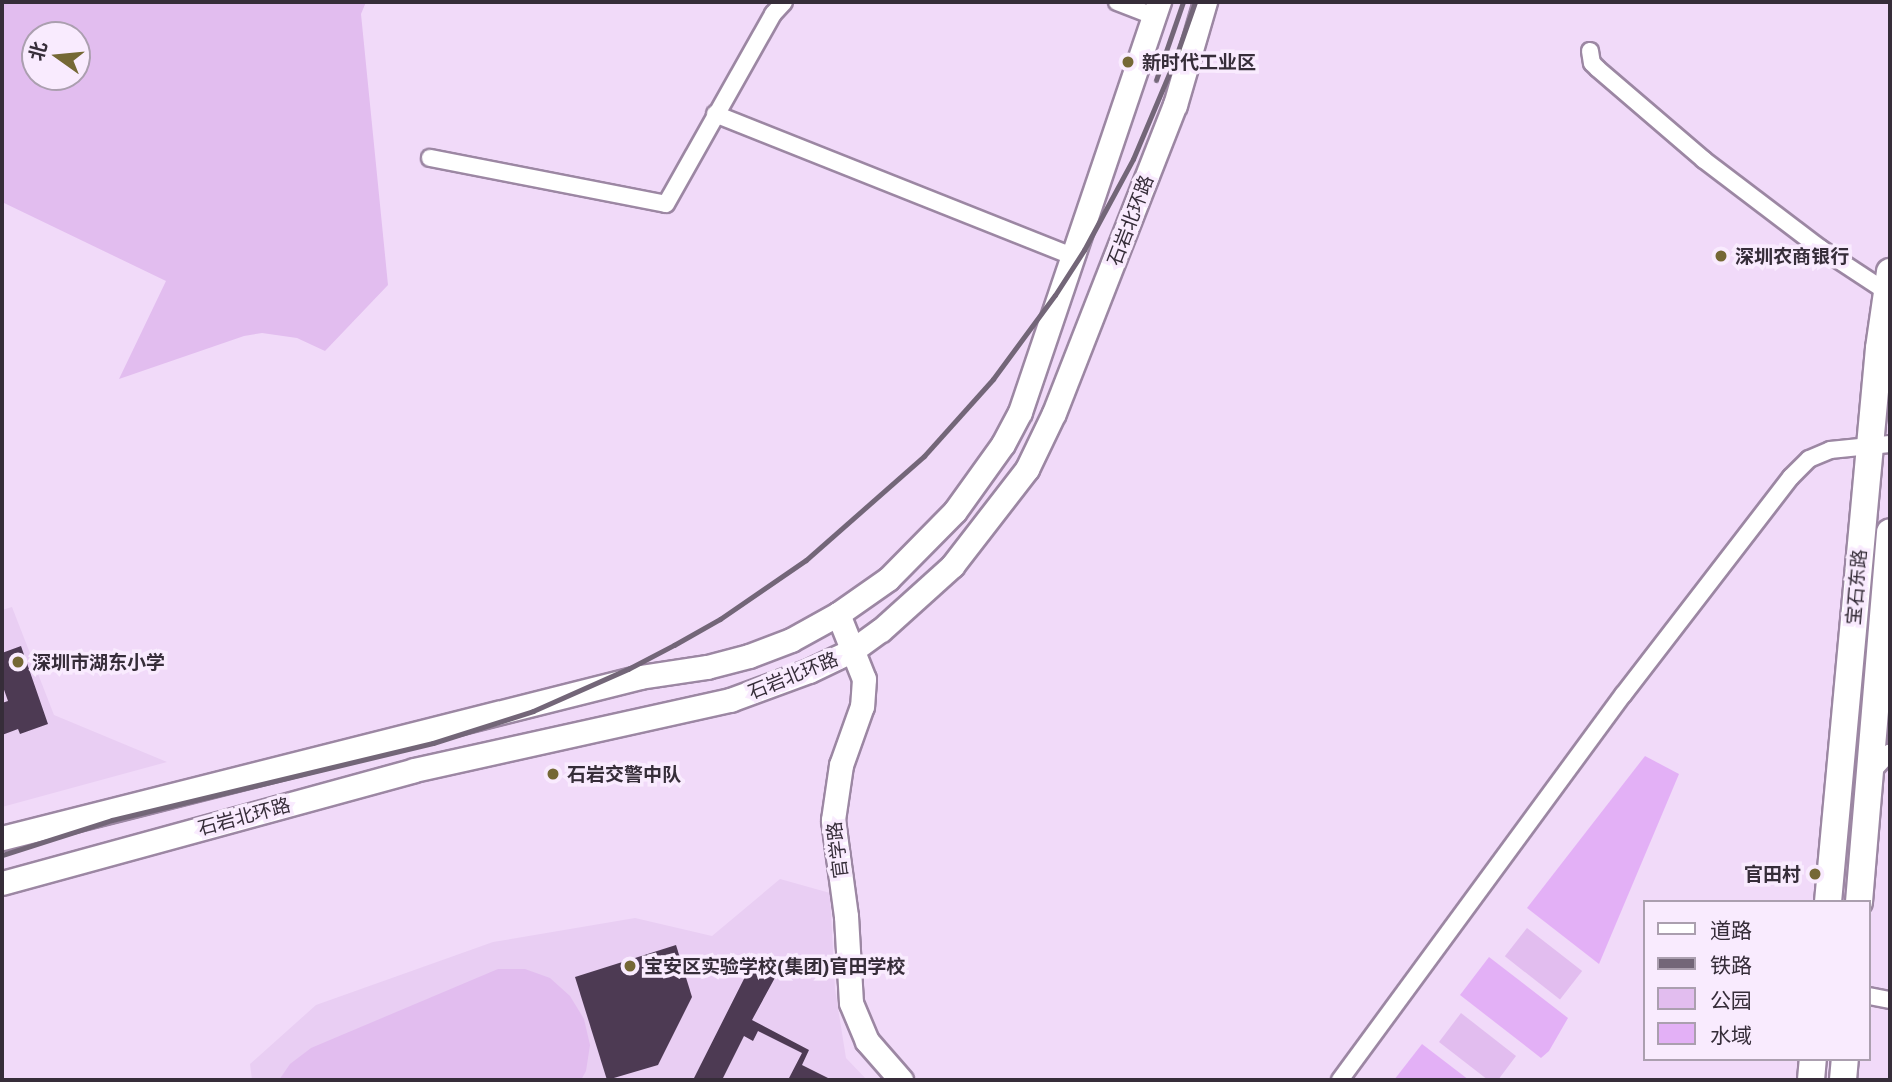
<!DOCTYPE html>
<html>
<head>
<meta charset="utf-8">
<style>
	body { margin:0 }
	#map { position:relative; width:1892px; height:1082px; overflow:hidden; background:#f1daf9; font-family:"Golos Text","Noto Sans SC",sans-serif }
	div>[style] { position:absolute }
	.built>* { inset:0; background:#e9cef3 }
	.green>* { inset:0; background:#e2bdef; transform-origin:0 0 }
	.water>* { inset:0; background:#e3b0f6 }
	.building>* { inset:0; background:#4d3a53 }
	.roads { filter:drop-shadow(2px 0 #9c87a3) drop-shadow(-2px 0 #9c87a3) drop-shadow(0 2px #9c87a3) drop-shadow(0 -2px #9c87a3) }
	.street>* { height:16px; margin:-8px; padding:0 8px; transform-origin:8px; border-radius:8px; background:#fff }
	.secondary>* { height:23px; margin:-11.5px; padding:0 11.5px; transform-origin:11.5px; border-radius:11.5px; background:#fff }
	.primary>* { height:26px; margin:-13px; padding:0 13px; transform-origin:13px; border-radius:13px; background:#fff }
	.rail>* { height:5px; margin:-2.5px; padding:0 2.5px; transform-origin:2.5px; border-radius:2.5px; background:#736678 }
	.dots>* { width:19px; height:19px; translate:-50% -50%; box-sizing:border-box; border:4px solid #f9ebfe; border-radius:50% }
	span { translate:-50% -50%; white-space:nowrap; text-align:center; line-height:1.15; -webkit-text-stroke:7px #f9ebfe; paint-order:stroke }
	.poi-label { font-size:19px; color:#362d39; font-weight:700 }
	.left { translate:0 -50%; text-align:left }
	.right { translate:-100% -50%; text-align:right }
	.street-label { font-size:19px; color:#362d39 }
	.frame { position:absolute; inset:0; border:4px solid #362d39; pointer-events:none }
	.legend { position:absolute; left:1643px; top:900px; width:228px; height:161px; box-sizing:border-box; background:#f9ebfe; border:2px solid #ab9faf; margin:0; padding:9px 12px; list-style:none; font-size:21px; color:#362d39 }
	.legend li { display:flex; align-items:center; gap:14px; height:35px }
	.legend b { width:35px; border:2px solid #ab9faf }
	.north { position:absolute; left:21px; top:21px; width:70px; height:70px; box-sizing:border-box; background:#f9ebfe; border:2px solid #ab9faf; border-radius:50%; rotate:285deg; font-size:19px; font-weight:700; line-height:28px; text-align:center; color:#362d39 }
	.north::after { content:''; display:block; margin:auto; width:24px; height:32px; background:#756835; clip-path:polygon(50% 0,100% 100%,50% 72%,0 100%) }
</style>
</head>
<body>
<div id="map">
	<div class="built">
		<div style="clip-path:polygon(12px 607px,54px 715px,167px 762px,2px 807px,2px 610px)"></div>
		<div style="clip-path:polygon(780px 879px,830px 893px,835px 989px,846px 1058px,867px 1080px,252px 1080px,250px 1064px,316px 1005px,493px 942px,635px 918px,712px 936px)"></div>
	</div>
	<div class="green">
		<div style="clip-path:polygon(evenodd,2px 2px,366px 2px,361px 14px,388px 285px,325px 351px,297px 338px,262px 333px,244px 336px,119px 379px,166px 281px,2px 202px,2px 2px,77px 35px,77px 77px,35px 77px,35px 35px,77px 35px)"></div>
		<div style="left:1527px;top:928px;width:70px;height:36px;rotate:38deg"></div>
		<div style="clip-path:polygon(498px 969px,525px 969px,550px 978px,570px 996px,584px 1019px,590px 1045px,586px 1071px,581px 1080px,279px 1080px,290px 1064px,311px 1048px)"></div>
		<div style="clip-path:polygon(1461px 1013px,1516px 1056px,1498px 1080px,1488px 1080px,1439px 1042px)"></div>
	</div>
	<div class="water">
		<div style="clip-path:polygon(1645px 756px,1679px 774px,1599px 964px,1527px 908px)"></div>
		<div style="clip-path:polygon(1489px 957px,1568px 1018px,1549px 1051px,1541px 1058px,1460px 995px)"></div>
		<div style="clip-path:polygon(1422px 1044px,1469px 1080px,1394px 1080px)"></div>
	</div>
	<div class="building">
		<div style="clip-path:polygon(21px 646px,48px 724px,20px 734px,18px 729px,2px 735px,2px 703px,8px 701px,2px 684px,2px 653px)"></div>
		<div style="clip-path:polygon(676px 945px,692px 997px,658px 1065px,607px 1080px,575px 977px)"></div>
		<div style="clip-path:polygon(753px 961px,777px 974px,752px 1020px,809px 1050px,802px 1065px,832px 1080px,788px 1080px,802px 1053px,758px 1031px,753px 1041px,744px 1036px,722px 1080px,693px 1080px)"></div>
	</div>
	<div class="roads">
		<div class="street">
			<div style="left:1117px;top:2px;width:40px;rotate:21deg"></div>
			<div style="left:1590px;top:51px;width:12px;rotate:81deg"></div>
			<div style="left:1592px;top:63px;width:8px;rotate:45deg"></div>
			<div style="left:1598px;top:69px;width:140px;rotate:40.6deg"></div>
			<div style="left:1704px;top:160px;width:146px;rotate:37.2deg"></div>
			<div style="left:1820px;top:248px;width:80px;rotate:33.3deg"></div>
			<div style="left:715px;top:114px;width:387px;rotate:21.7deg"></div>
			<div style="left:430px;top:158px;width:240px;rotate:11deg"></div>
			<div style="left:666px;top:204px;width:218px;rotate:-60.6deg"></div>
			<div style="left:773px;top:14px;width:16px;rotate:-47deg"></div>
			<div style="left:1873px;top:771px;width:25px;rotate:-48deg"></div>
			<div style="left:1869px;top:996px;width:21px;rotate:11deg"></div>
			<div style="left:1340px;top:1080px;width:478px;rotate:-53.7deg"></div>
			<div style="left:1623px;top:695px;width:275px;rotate:-52.4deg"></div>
			<div style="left:1791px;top:477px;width:25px;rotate:-45deg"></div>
			<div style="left:1809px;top:459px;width:23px;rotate:-23deg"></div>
			<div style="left:1830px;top:450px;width:60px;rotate:-5.7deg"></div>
		</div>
		<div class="secondary">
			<div style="left:838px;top:614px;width:70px;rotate:68.2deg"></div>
			<div style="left:864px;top:679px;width:27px;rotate:94deg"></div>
			<div style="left:862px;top:706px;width:63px;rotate:109.6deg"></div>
			<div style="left:841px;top:765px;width:56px;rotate:98.3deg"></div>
			<div style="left:833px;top:820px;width:97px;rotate:82.3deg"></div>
			<div style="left:846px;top:916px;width:87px;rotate:86.7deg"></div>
			<div style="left:851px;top:1003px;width:41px;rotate:67.2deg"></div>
			<div style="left:867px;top:1041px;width:52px;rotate:48.9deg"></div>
			<div style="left:2px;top:838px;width:658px;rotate:-14.16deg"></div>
			<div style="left:640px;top:677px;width:68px;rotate:-8.5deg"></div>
			<div style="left:707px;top:667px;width:43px;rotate:-14.7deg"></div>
			<div style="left:749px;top:656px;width:45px;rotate:-20.9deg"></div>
			<div style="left:791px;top:640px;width:54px;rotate:-29deg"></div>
			<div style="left:838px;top:614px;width:61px;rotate:-35deg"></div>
			<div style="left:888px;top:579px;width:95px;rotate:-45.4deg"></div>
			<div style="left:955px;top:511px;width:82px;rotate:-54.4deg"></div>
			<div style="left:1003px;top:444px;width:36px;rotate:-62deg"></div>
			<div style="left:1020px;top:412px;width:433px;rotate:-71.3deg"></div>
			<div style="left:2px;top:883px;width:427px;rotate:-15.3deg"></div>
			<div style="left:414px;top:770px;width:324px;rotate:-12.5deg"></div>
			<div style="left:730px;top:700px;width:84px;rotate:-20.2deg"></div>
			<div style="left:809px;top:671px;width:49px;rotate:-25.5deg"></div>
			<div style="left:853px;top:650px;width:34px;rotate:-36deg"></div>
			<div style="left:881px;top:630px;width:96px;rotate:-42deg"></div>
			<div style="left:952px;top:566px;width:123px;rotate:-52.3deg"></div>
			<div style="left:1027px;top:469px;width:62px;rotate:-64.3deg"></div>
			<div style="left:1054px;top:413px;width:331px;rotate:-68.6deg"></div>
			<div style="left:1175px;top:105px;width:107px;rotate:-73.8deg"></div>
		</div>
		<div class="primary">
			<div style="left:1828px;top:902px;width:556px;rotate:-84.74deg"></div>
			<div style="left:1879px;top:348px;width:77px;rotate:-81.8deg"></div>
			<div style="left:1859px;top:902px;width:371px;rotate:-85.2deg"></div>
			<div style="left:1811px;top:1080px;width:21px;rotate:-85deg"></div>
			<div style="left:1843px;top:1080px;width:21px;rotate:-85deg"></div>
		</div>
	</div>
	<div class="rail">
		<div style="left:1156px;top:80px;width:83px;rotate:-70.9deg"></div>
		<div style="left:2px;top:855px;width:115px;rotate:-17.7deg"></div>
		<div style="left:112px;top:820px;width:330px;rotate:-13.5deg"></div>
		<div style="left:433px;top:743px;width:105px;rotate:-17.7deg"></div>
		<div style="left:533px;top:711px;width:104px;rotate:-23.9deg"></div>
		<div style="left:628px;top:669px;width:52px;rotate:-27.6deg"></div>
		<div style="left:674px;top:645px;width:53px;rotate:-29.5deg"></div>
		<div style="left:720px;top:619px;width:104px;rotate:-34.5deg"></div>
		<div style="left:806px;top:560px;width:157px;rotate:-41.4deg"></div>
		<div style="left:924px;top:456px;width:103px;rotate:-48.1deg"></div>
		<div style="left:993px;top:379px;width:104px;rotate:-53.6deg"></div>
		<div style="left:1055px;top:295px;width:54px;rotate:-57.2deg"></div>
		<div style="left:1084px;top:250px;width:103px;rotate:-61.7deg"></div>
		<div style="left:1133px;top:159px;width:105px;rotate:-67.1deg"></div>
		<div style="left:1174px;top:62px;width:64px;rotate:-70.7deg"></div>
	</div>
	<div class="dots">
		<div style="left:1128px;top:62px;background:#756835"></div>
		<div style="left:1721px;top:256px;background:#756835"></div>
		<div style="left:18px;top:662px;background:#756835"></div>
		<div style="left:553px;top:774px;background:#756835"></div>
		<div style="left:1815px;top:874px;background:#756835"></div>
		<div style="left:630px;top:966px;background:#756835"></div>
	</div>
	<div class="poi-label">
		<span class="left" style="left:1142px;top:62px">新时代工业区</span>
		<span class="left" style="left:1735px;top:256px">深圳农商银行</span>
		<span class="left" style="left:32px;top:662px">深圳市湖东小学</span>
		<span class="left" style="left:567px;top:774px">石岩交警中队</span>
		<span class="right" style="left:1801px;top:874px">官田村</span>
		<span class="left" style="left:644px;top:966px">宝安区实验学校(集团)官田学校</span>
	</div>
	<div class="street-label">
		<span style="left:1130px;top:220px;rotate:-69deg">石岩北环路</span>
		<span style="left:1856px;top:587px;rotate:-85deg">宝石东路</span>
		<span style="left:793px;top:675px;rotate:-22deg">石岩北环路</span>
		<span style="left:244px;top:816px;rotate:-15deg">石岩北环路</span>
		<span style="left:837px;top:850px;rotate:-97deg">官学路</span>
	</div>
	<div class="frame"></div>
	<ul class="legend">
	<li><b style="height:9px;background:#fff"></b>道路</li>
	<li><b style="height:9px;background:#736678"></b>铁路</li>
	<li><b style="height:19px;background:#e2bdef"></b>公园</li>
	<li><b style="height:19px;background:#e3b0f6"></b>水域</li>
	</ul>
	<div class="north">北</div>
</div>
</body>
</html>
